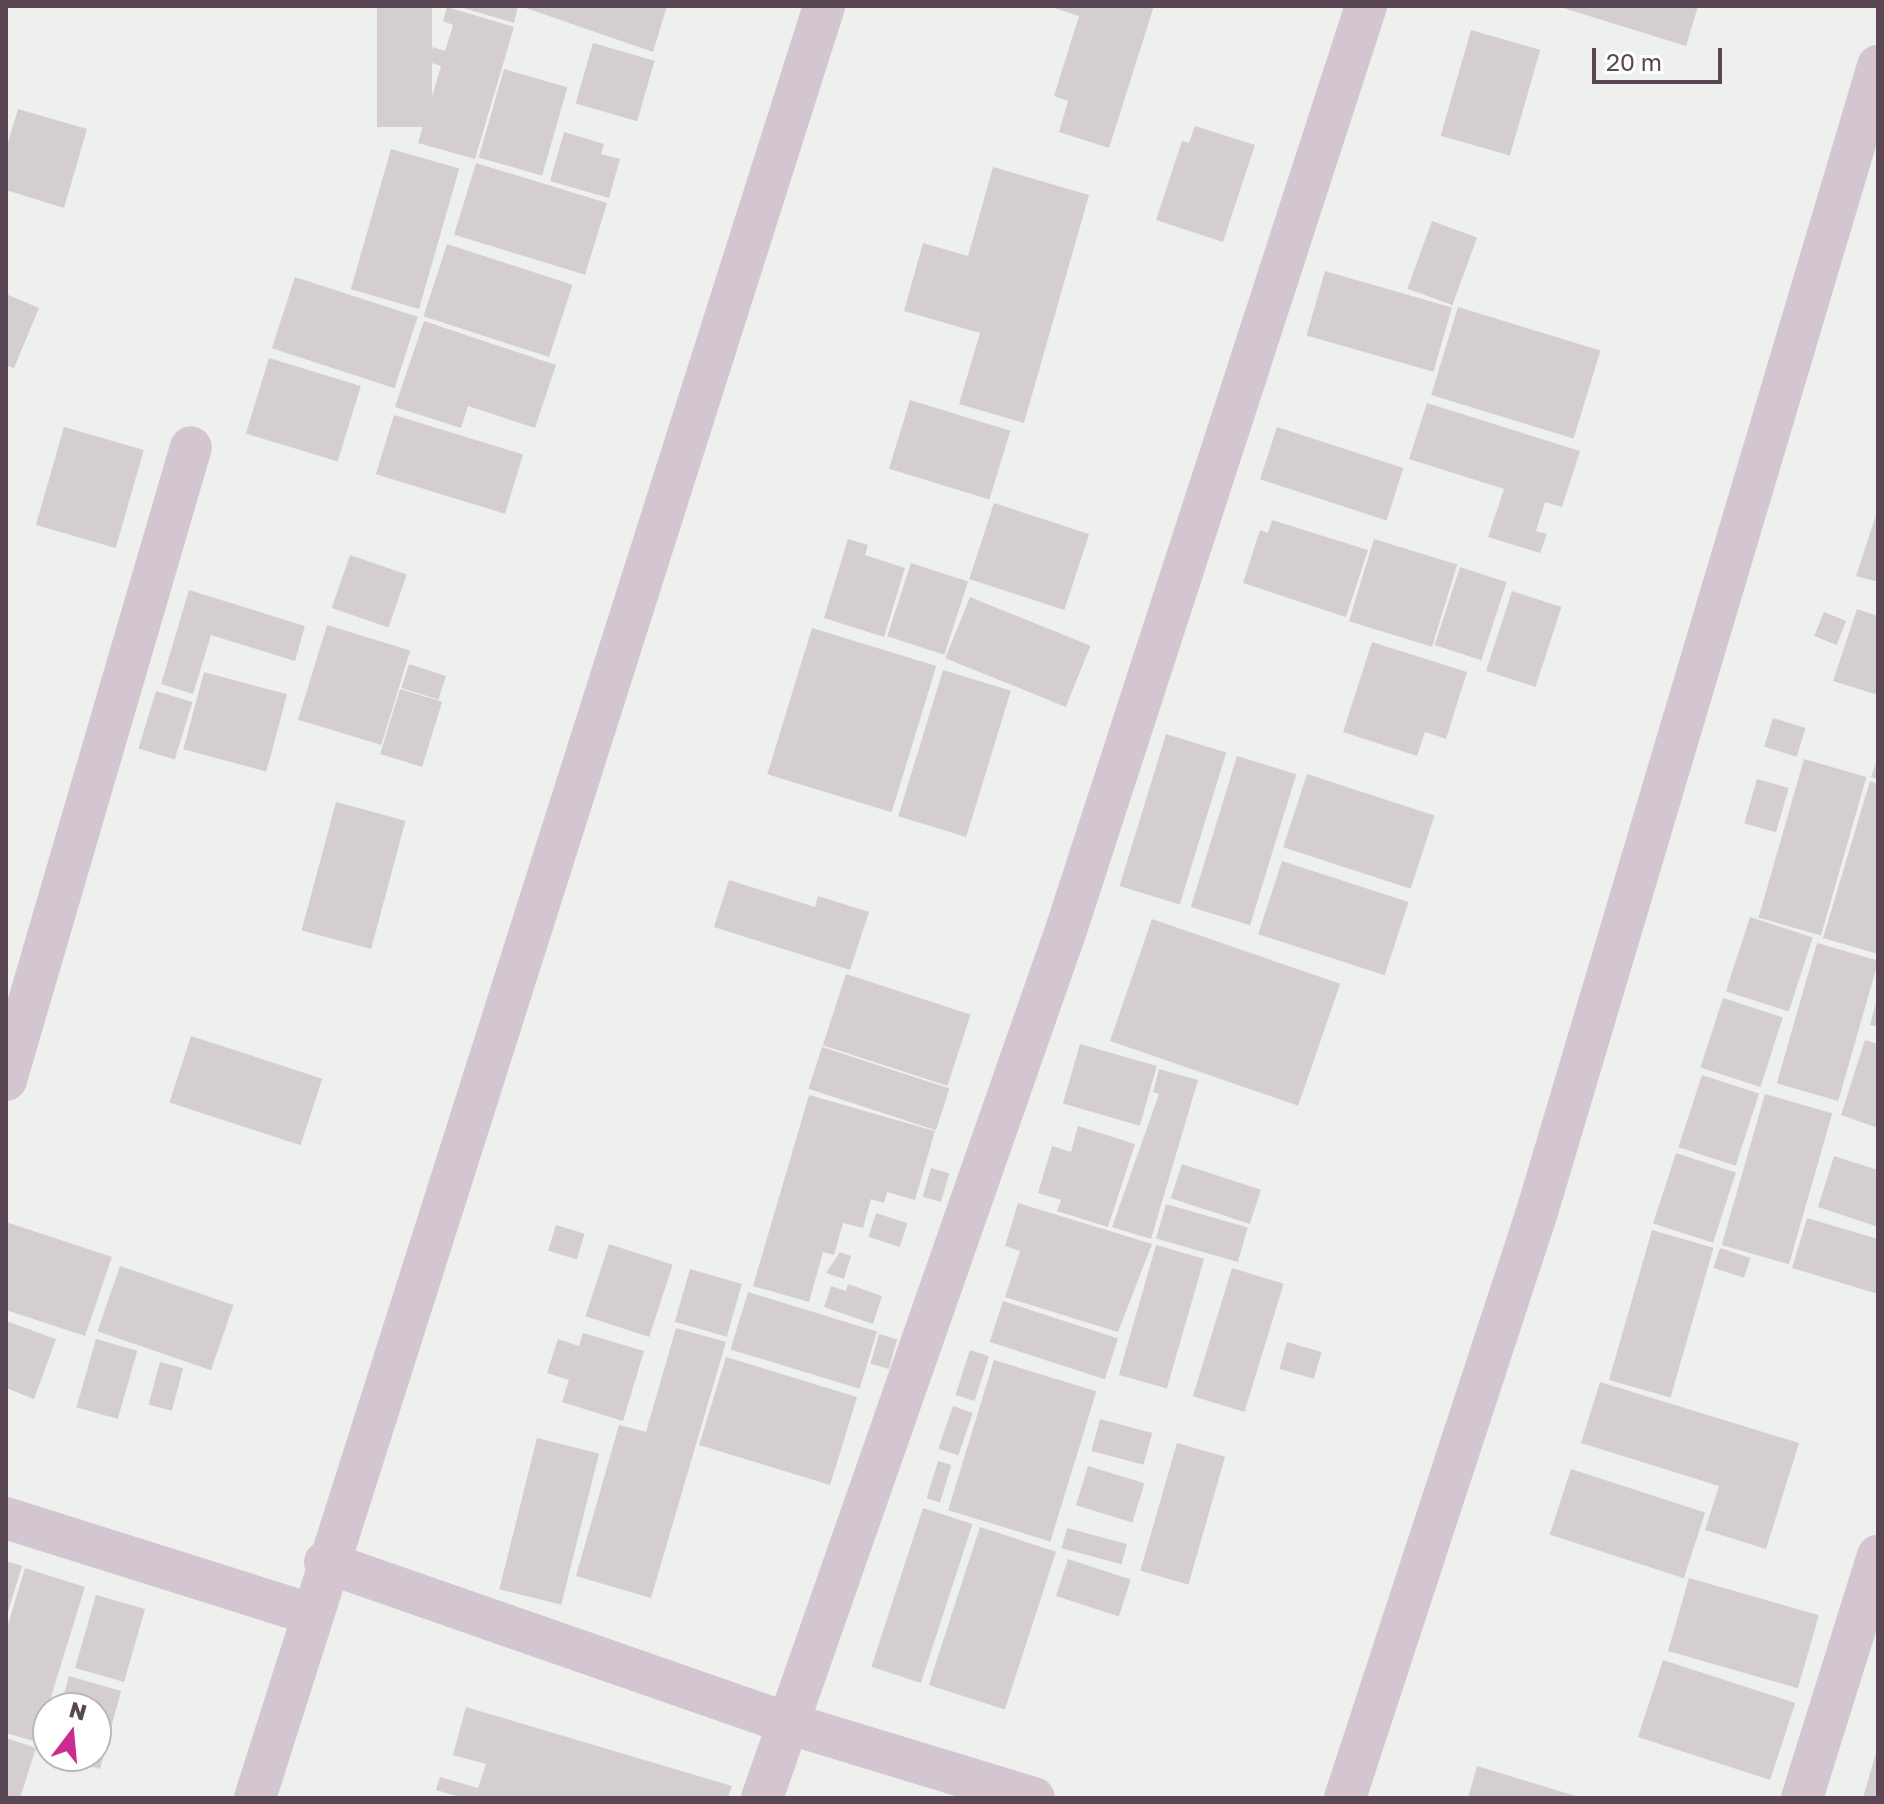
<!DOCTYPE html>
<html>
<head>
<meta charset="utf-8">
<style>
	body { margin:0 }
	#map { position:relative; width:1884px; height:1804px; overflow:hidden; background:#eef0ee; font-family:"Golos Text",sans-serif }
	div>[style] { position:absolute }
	.building>* { inset:0; background:#d5ced1; transform-origin:0 0 }
	.minor>* { height:42px; margin:-21px; padding:0 21px; transform-origin:21px; border-radius:21px; background:#d3c6d0 }
	span { translate:-50% -50%; white-space:nowrap; text-align:center; line-height:1.15; -webkit-text-stroke:8px #fff; paint-order:stroke }
	.frame { position:absolute; inset:0; border:8px solid #594854; pointer-events:none }
	.north { position:absolute; left:32px; top:1692px; width:80px; height:80px; box-sizing:border-box; background:#fff; border:2px solid #bdb6bb; border-radius:50%; rotate:16deg; font-size:22px; font-weight:700; line-height:32px; text-align:center; color:#594854 }
	.north::after { content:''; display:block; margin:auto; width:28px; height:36px; background:#cc2c90; clip-path:polygon(50% 0,100% 100%,50% 72%,0 100%) }
	.scale { position:absolute; left:1592px; top:48px; width:130px; height:36px; box-sizing:border-box; border:4px solid #594854; border-top:0; padding-left:10px; font-size:24px; line-height:28px; white-space:nowrap; color:#594854; -webkit-text-stroke:6px #fff; paint-order:stroke }
</style>
</head>
<body>
<div id="map">
	<div class="building">
		<div style="left:377px;top:6px;width:55px;height:121px"></div>
		<div style="clip-path:polygon(456px 6px,518px 6px,514px 23px)"></div>
		<div style="clip-path:polygon(520px 6px,667px 6px,653px 52px)"></div>
		<div style="clip-path:polygon(1048px 6px,1154px 6px,1109px 148px,1059px 132px,1068px 101px,1054px 96px,1079px 16px)"></div>
		<div style="clip-path:polygon(1557px 6px,1698px 6px,1686px 46px)"></div>
		<div style="clip-path:polygon(447px 7px,514px 27px,475px 159px,418px 143px,441px 66px,429px 62px,433px 47px,445px 51px,453px 25px,443px 21px)"></div>
		<div style="left:1471px;top:30px;width:72px;height:110px;rotate:16deg"></div>
		<div style="left:593px;top:43px;width:64px;height:63px;rotate:16deg"></div>
		<div style="left:504px;top:69px;width:66px;height:92px;rotate:16deg"></div>
		<div style="clip-path:polygon(18px 109px,87px 129px,64px 208px,6px 190px,6px 149px)"></div>
		<div style="clip-path:polygon(1195px 126px,1255px 145px,1223px 242px,1156px 220px,1182px 141px,1189px 143px)"></div>
		<div style="clip-path:polygon(564px 132px,604px 144px,601px 154px,620px 159px,609px 198px,550px 181px)"></div>
		<div style="left:391px;top:149px;width:71px;height:146px;rotate:16deg"></div>
		<div style="left:476px;top:163px;width:137px;height:75px;rotate:17deg"></div>
		<div style="clip-path:polygon(993px 167px,1089px 195px,1024px 423px,959px 404px,980px 333px,904px 311px,923px 243px,968px 256px)"></div>
		<div style="left:1432px;top:221px;width:48px;height:72px;rotate:20deg"></div>
		<div style="left:447px;top:244px;width:132px;height:76px;rotate:18deg"></div>
		<div style="left:1325px;top:271px;width:132px;height:67px;rotate:16deg"></div>
		<div style="left:295px;top:277px;width:129px;height:75px;rotate:18deg"></div>
		<div style="clip-path:polygon(6px 294px,39px 308px,14px 368px,6px 365px)"></div>
		<div style="left:1458px;top:307px;width:149px;height:92px;rotate:17deg"></div>
		<div style="clip-path:polygon(424px 321px,556px 365px,535px 428px,468px 406px,461px 428px,395px 407px)"></div>
		<div style="left:269px;top:358px;width:96px;height:79px;rotate:17deg"></div>
		<div style="left:910px;top:400px;width:105px;height:72px;rotate:17deg"></div>
		<div style="clip-path:polygon(1427px 403px,1580px 451px,1562px 507px,1545px 502px,1536px 531px,1547px 534px,1540px 553px,1488px 537px,1504px 489px,1409px 459px)"></div>
		<div style="left:394px;top:415px;width:135px;height:62px;rotate:17deg"></div>
		<div style="left:64px;top:427px;width:83px;height:102px;rotate:16deg"></div>
		<div style="left:1277px;top:427px;width:133px;height:55px;rotate:18deg"></div>
		<div style="left:994px;top:503px;width:100px;height:80px;rotate:18deg"></div>
		<div style="clip-path:polygon(1878px 509px,1878px 582px,1856px 576px)"></div>
		<div style="clip-path:polygon(1272px 520px,1368px 550px,1346px 617px,1243px 583px,1260px 530px,1268px 533px)"></div>
		<div style="clip-path:polygon(848px 539px,868px 545px,865px 555px,905px 568px,884px 637px,824px 618px)"></div>
		<div style="left:1374px;top:539px;width:87px;height:86px;rotate:17deg"></div>
		<div style="left:350px;top:555px;width:60px;height:56px;rotate:19deg"></div>
		<div style="left:911px;top:563px;width:60px;height:77px;rotate:18deg"></div>
		<div style="left:1460px;top:567px;width:49px;height:82px;rotate:18deg"></div>
		<div style="clip-path:polygon(189px 590px,305px 626px,295px 661px,211px 635px,193px 694px,161px 684px)"></div>
		<div style="left:1512px;top:591px;width:52px;height:84px;rotate:18deg"></div>
		<div style="left:970px;top:597px;width:130px;height:66px;rotate:22deg"></div>
		<div style="clip-path:polygon(1857px 609px,1878px 616px,1878px 695px,1833px 681px)"></div>
		<div style="left:1824px;top:612px;width:24px;height:26px;rotate:22deg"></div>
		<div style="left:327px;top:625px;width:87px;height:99px;rotate:17deg"></div>
		<div style="left:812px;top:628px;width:130px;height:153px;rotate:17deg"></div>
		<div style="clip-path:polygon(1372px 642px,1467px 672px,1446px 739px,1425px 732px,1417px 756px,1343px 732px)"></div>
		<div style="left:409px;top:664px;width:39px;height:25px;rotate:18deg"></div>
		<div style="left:943px;top:670px;width:71px;height:153px;rotate:17deg"></div>
		<div style="left:204px;top:672px;width:86px;height:80px;rotate:15deg"></div>
		<div style="left:400px;top:689px;width:44px;height:68px;rotate:17deg"></div>
		<div style="left:156px;top:691px;width:38px;height:60px;rotate:17deg"></div>
		<div style="left:1773px;top:718px;width:34px;height:30px;rotate:17deg"></div>
		<div style="left:1166px;top:734px;width:63px;height:159px;rotate:17deg"></div>
		<div style="left:1237px;top:756px;width:62px;height:158px;rotate:17deg"></div>
		<div style="clip-path:polygon(1878px 758px,1878px 779px,1871px 777px)"></div>
		<div style="left:1804px;top:759px;width:65px;height:165px;rotate:16deg"></div>
		<div style="left:1307px;top:774px;width:134px;height:77px;rotate:18deg"></div>
		<div style="left:1757px;top:779px;width:33px;height:46px;rotate:16deg"></div>
		<div style="clip-path:polygon(1870px 781px,1878px 784px,1878px 954px,1823px 938px)"></div>
		<div style="left:336px;top:802px;width:72px;height:133px;rotate:15deg"></div>
		<div style="left:1282px;top:861px;width:133px;height:77px;rotate:18deg"></div>
		<div style="clip-path:polygon(729px 880px,815px 907px,818px 896px,869px 912px,850px 970px,714px 927px)"></div>
		<div style="left:1750px;top:917px;width:66px;height:78px;rotate:18deg"></div>
		<div style="left:1152px;top:919px;width:199px;height:129px;rotate:19deg"></div>
		<div style="left:1817px;top:943px;width:64px;height:146px;rotate:16deg"></div>
		<div style="left:846px;top:974px;width:131px;height:75px;rotate:18deg"></div>
		<div style="left:1723px;top:998px;width:63px;height:73px;rotate:18deg"></div>
		<div style="clip-path:polygon(1877px 999px,1878px 999px,1878px 1027px,1870px 1025px)"></div>
		<div style="left:191px;top:1036px;width:138px;height:70px;rotate:18deg"></div>
		<div style="clip-path:polygon(1865px 1040px,1878px 1044px,1878px 1128px,1841px 1115px)"></div>
		<div style="left:1080px;top:1044px;width:80px;height:62px;rotate:16deg"></div>
		<div style="left:822px;top:1047px;width:134px;height:44px;rotate:18deg"></div>
		<div style="clip-path:polygon(1159px 1069px,1198px 1080px,1151px 1239px,1112px 1227px,1159px 1094px,1153px 1092px)"></div>
		<div style="left:1702px;top:1075px;width:60px;height:76px;rotate:18deg"></div>
		<div style="left:1765px;top:1094px;width:70px;height:157px;rotate:16deg"></div>
		<div style="clip-path:polygon(809px 1095px,935px 1131px,915px 1200px,887px 1192px,884px 1203px,871px 1199px,863px 1228px,843px 1223px,834px 1255px,823px 1252px,809px 1302px,753px 1286px)"></div>
		<div style="clip-path:polygon(1078px 1126px,1135px 1144px,1108px 1227px,1057px 1211px,1061px 1200px,1038px 1193px,1052px 1146px,1071px 1152px)"></div>
		<div style="left:1676px;top:1153px;width:63px;height:74px;rotate:18deg"></div>
		<div style="clip-path:polygon(1834px 1156px,1878px 1170px,1878px 1227px,1818px 1207px)"></div>
		<div style="left:1182px;top:1164px;width:83px;height:36px;rotate:18deg"></div>
		<div style="left:931px;top:1168px;width:19px;height:30px;rotate:16deg"></div>
		<div style="clip-path:polygon(1018px 1203px,1152px 1244px,1118px 1332px,1005px 1297px,1020px 1251px,1005px 1246px)"></div>
		<div style="left:1166px;top:1204px;width:85px;height:36px;rotate:16deg"></div>
		<div style="left:876px;top:1213px;width:33px;height:25px;rotate:18deg"></div>
		<div style="clip-path:polygon(1807px 1218px,1878px 1239px,1878px 1294px,1792px 1268px)"></div>
		<div style="clip-path:polygon(6px 1222px,112px 1257px,85px 1336px,6px 1310px)"></div>
		<div style="left:556px;top:1225px;width:30px;height:27px;rotate:17deg"></div>
		<div style="left:1652px;top:1230px;width:64px;height:156px;rotate:16deg"></div>
		<div style="left:609px;top:1244px;width:67px;height:76px;rotate:18deg"></div>
		<div style="left:1156px;top:1245px;width:50px;height:135px;rotate:16deg"></div>
		<div style="left:1720px;top:1248px;width:32px;height:21px;rotate:18deg"></div>
		<div style="clip-path:polygon(840px 1252px,851px 1256px,844px 1279px,826px 1273px)"></div>
		<div style="left:120px;top:1266px;width:120px;height:69px;rotate:19deg"></div>
		<div style="left:1232px;top:1268px;width:54px;height:134px;rotate:17deg"></div>
		<div style="left:690px;top:1269px;width:54px;height:55px;rotate:16deg"></div>
		<div style="clip-path:polygon(848px 1284px,882px 1296px,873px 1324px,824px 1307px,831px 1286px,846px 1291px)"></div>
		<div style="left:748px;top:1292px;width:135px;height:60px;rotate:17deg"></div>
		<div style="left:1003px;top:1301px;width:121px;height:43px;rotate:18deg"></div>
		<div style="clip-path:polygon(6px 1321px,56px 1339px,34px 1399px,6px 1388px)"></div>
		<div style="clip-path:polygon(676px 1328px,726px 1342px,651px 1598px,576px 1576px,619px 1425px,646px 1432px)"></div>
		<div style="clip-path:polygon(583px 1333px,644px 1351px,623px 1421px,562px 1402px,569px 1380px,547px 1373px,558px 1339px,579px 1346px)"></div>
		<div style="left:879px;top:1334px;width:19px;height:31px;rotate:16deg"></div>
		<div style="left:96px;top:1339px;width:43px;height:71px;rotate:16deg"></div>
		<div style="left:1287px;top:1342px;width:36px;height:28px;rotate:16deg"></div>
		<div style="left:970px;top:1350px;width:20px;height:47px;rotate:18deg"></div>
		<div style="left:726px;top:1357px;width:137px;height:92px;rotate:17deg"></div>
		<div style="left:994px;top:1360px;width:107px;height:157px;rotate:17deg"></div>
		<div style="left:160px;top:1362px;width:24px;height:44px;rotate:15deg"></div>
		<div style="clip-path:polygon(1600px 1382px,1799px 1443px,1766px 1549px,1705px 1530px,1719px 1486px,1581px 1443px)"></div>
		<div style="left:953px;top:1406px;width:21px;height:45px;rotate:19deg"></div>
		<div style="left:1100px;top:1419px;width:54px;height:33px;rotate:15deg"></div>
		<div style="left:537px;top:1438px;width:64px;height:156px;rotate:14deg"></div>
		<div style="left:1177px;top:1443px;width:50px;height:133px;rotate:16deg"></div>
		<div style="left:938px;top:1461px;width:14px;height:39px;rotate:17deg"></div>
		<div style="left:1088px;top:1466px;width:59px;height:41px;rotate:17deg"></div>
		<div style="left:1571px;top:1469px;width:141px;height:69px;rotate:18deg"></div>
		<div style="left:923px;top:1508px;width:52px;height:167px;rotate:18deg"></div>
		<div style="left:980px;top:1527px;width:80px;height:166px;rotate:18deg"></div>
		<div style="left:1067px;top:1528px;width:62px;height:21px;rotate:15deg"></div>
		<div style="left:1068px;top:1559px;width:66px;height:39px;rotate:18deg"></div>
		<div style="clip-path:polygon(6px 1561px,22px 1566px,7px 1615px,6px 1615px)"></div>
		<div style="clip-path:polygon(25px 1568px,85px 1587px,37px 1742px,6px 1733px,6px 1631px)"></div>
		<div style="left:1689px;top:1578px;width:135px;height:76px;rotate:16deg"></div>
		<div style="left:96px;top:1595px;width:51px;height:76px;rotate:16deg"></div>
		<div style="left:1663px;top:1660px;width:139px;height:81px;rotate:18deg"></div>
		<div style="clip-path:polygon(69px 1676px,121px 1691px,100px 1769px,57px 1757px,96px 1756px,96px 1708px,60px 1708px)"></div>
		<div style="clip-path:polygon(466px 1707px,732px 1786px,728px 1798px,463px 1798px,436px 1790px,440px 1777px,478px 1788px,486px 1764px,453px 1755px)"></div>
		<div style="clip-path:polygon(6px 1738px,36px 1748px,20px 1798px,6px 1798px)"></div>
		<div style="clip-path:polygon(1877px 1749px,1878px 1798px,1863px 1798px)"></div>
		<div style="clip-path:polygon(1477px 1766px,1579px 1797px,1579px 1798px,1468px 1798px)"></div>
	</div>
	<div class="minor">
		<div style="left:6px;top:1080px;width:659px;rotate:-73.71deg"></div>
		<div style="left:6px;top:1518px;width:317px;rotate:17.5deg"></div>
		<div style="left:325px;top:1562px;width:489px;rotate:19.2deg"></div>
		<div style="left:787px;top:1723px;width:258px;rotate:16.9deg"></div>
		<div style="left:255px;top:1798px;width:1880px;rotate:-72.38deg"></div>
		<div style="left:762px;top:1798px;width:923px;rotate:-70.7deg"></div>
		<div style="left:1067px;top:927px;width:968px;rotate:-72.01deg"></div>
		<div style="left:1345px;top:1798px;width:617px;rotate:-71.86deg"></div>
		<div style="left:1537px;top:1212px;width:1196px;rotate:-73.43deg"></div>
		<div style="left:1802px;top:1798px;width:254px;rotate:-72.6deg"></div>
	</div>
	<div class="frame"></div>
	<div class="north">N</div>
	<div class="scale">20 m</div>
</div>
</body>
</html>
